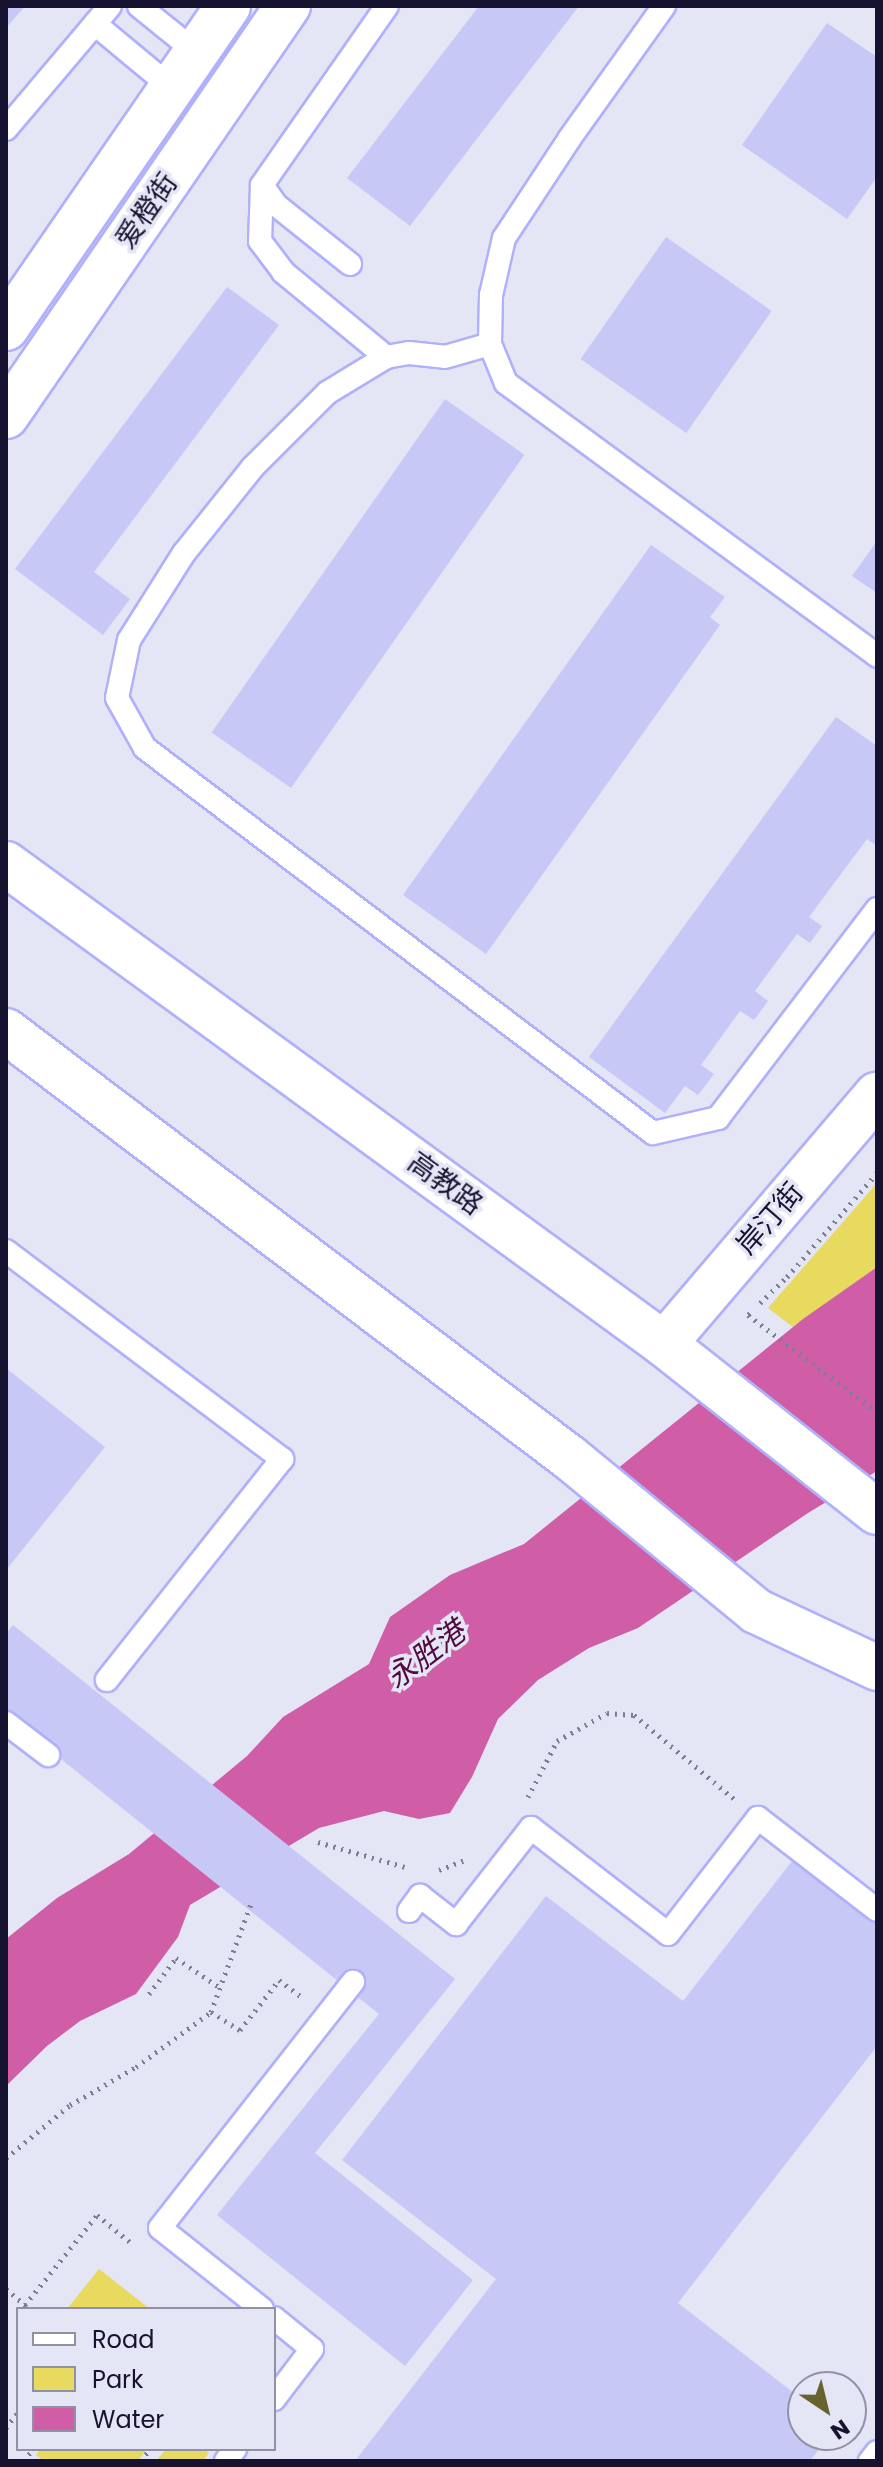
<!DOCTYPE html>
<html>
<head>
<meta charset="utf-8">
<style>
	body { margin:0 }
	#map { position:relative; width:883px; height:2467px; overflow:hidden; background:#e4e5f5; font-family:Poppins,"Noto Sans SC",sans-serif }
	div>[style] { position:absolute }
	.green>* { inset:0; background:#e7da5e }
	.water>* { inset:0; background:#cf5ea7 }
	.building>* { inset:0; background:#c7c8f6; transform-origin:0 0 }
	.path>* { height:5px; margin-top:-2.5px; transform-origin:0; background:repeating-linear-gradient(90deg,#7e7d93 0 2px,transparent 0 8px) }
	.roads { filter:drop-shadow(2px 0 #b0b0fb) drop-shadow(-2px 0 #b0b0fb) drop-shadow(0 2px #b0b0fb) drop-shadow(0 -2px #b0b0fb) }
	.service>* { height:22px; margin:-11px; padding:0 11px; transform-origin:11px; border-radius:11px; background:#fff }
	.minor>* { height:44px; margin:-22px; padding:0 22px; transform-origin:22px; border-radius:22px; background:#fff }
	.tertiary>* { height:44px; margin:-22px; padding:0 22px; transform-origin:22px; border-radius:22px; background:#fff }
	.secondary>* { height:44px; margin:-22px; padding:0 22px; transform-origin:22px; border-radius:22px; background:#fff }
	span { translate:-50% -50%; white-space:nowrap; text-align:center; line-height:1.15; -webkit-text-stroke:7px #e4e5f5; paint-order:stroke }
	.street-label { font-size:28px; color:#15132f }
	.water-label { font-size:30px; color:#52093d; font-style:italic }
	.frame { position:absolute; inset:0; border:8px solid #15132f; pointer-events:none }
	.legend { position:absolute; left:16px; top:2307px; width:260px; height:144px; box-sizing:border-box; background:#e4e5f5; border:2px solid #9191a6; margin:0; padding:10px 14px; list-style:none; font-size:24px; color:#15132f }
	.legend li { display:flex; align-items:center; gap:16px; height:40px }
	.legend b { width:40px; border:2px solid #9191a6 }
	.north { position:absolute; left:787px; top:2371px; width:80px; height:80px; box-sizing:border-box; background:#e4e5f5; border:2px solid #9191a6; border-radius:50%; rotate:145deg; font-size:22px; font-weight:700; line-height:32px; text-align:center; color:#15132f }
	.north::after { content:''; display:block; margin:auto; width:28px; height:36px; background:#67622e; clip-path:polygon(50% 0,100% 100%,50% 72%,0 100%) }
</style>
</head>
<body>
<div id="map">
	<div class="green">
		<div style="clip-path:polygon(877px 1183px,877px 1267px,793px 1327px,768px 1308px)"></div>
		<div style="clip-path:polygon(99px 2269px,150px 2309px,67px 2309px)"></div>
		<div style="clip-path:polygon(40px 2449px,147px 2449px,138px 2461px,44px 2461px,36px 2455px)"></div>
		<div style="clip-path:polygon(166px 2449px,204px 2449px,209px 2453px,203px 2461px,156px 2461px)"></div>
	</div>
	<div class="water">
		<div style="clip-path:polygon(877px 1267px,877px 1471px,808px 1513px,638px 1628px,589px 1648px,538px 1680px,498px 1719px,472px 1777px,450px 1813px,419px 1819px,384px 1811px,319px 1828px,190px 1905px,178px 1937px,136px 1994px,80px 2021px,47px 2046px,6px 2086px,6px 1939px,57px 1898px,129px 1854px,247px 1756px,283px 1717px,369px 1664px,390px 1617px,450px 1575px,524px 1544px,803px 1319px)"></div>
	</div>
	<div class="building">
		<div style="clip-path:polygon(6px 6px,25px 6px,6px 28px)"></div>
		<div style="clip-path:polygon(479px 6px,579px 6px,410px 226px,347px 178px)"></div>
		<div style="clip-path:polygon(827px 23px,877px 57px,877px 177px,847px 219px,742px 145px)"></div>
		<div style="left:666px;top:237px;width:129px;height:149px;rotate:35deg"></div>
		<div style="clip-path:polygon(227px 287px,279px 325px,94px 572px,130px 599px,103px 635px,15px 569px)"></div>
		<div style="left:445px;top:399px;width:97px;height:407px;rotate:35deg"></div>
		<div style="clip-path:polygon(877px 541px,877px 593px,852px 576px)"></div>
		<div style="clip-path:polygon(651px 545px,725px 597px,710px 617px,720px 625px,486px 954px,403px 895px)"></div>
		<div style="clip-path:polygon(836px 717px,877px 746px,877px 846px,867px 839px,809px 917px,822px 926px,810px 943px,797px 934px,755px 991px,768px 1001px,754px 1020px,740px 1011px,701px 1065px,714px 1074px,698px 1095px,685px 1086px,665px 1113px,589px 1057px)"></div>
		<div style="clip-path:polygon(6px 1368px,105px 1447px,6px 1570px)"></div>
		<div style="clip-path:polygon(13px 1625px,455px 1979px,315px 2153px,473px 2280px,405px 2366px,217px 2215px,379px 2014px,6px 1715px,6px 1634px)"></div>
		<div style="clip-path:polygon(796px 1856px,877px 1918px,877px 2046px,678px 2303px,803px 2400px,803px 2435px,830px 2435px,810px 2461px,355px 2461px,496px 2279px,342px 2160px,546px 1896px,683px 2001px)"></div>
	</div>
	<div class="path">
		<div style="left:760px;top:1303px;width:37px;rotate:-44deg"></div>
		<div style="left:787px;top:1277px;width:138px;rotate:-49.1deg"></div>
		<div style="left:750px;top:1313px;width:3px;rotate:135deg"></div>
		<div style="left:748px;top:1315px;width:161px;rotate:36.9deg"></div>
		<div style="left:528px;top:1797px;width:63px;rotate:-62.6deg"></div>
		<div style="left:557px;top:1741px;width:57px;rotate:-29.2deg"></div>
		<div style="left:607px;top:1713px;width:27px;rotate:4deg"></div>
		<div style="left:634px;top:1715px;width:131px;rotate:40deg"></div>
		<div style="left:318px;top:1842px;width:91px;rotate:16deg"></div>
		<div style="left:439px;top:1870px;width:26px;rotate:-21deg"></div>
		<div style="left:149px;top:1994px;width:45px;rotate:-53.1deg"></div>
		<div style="left:176px;top:1958px;width:55px;rotate:34deg"></div>
		<div style="left:211px;top:2012px;width:34px;rotate:32deg"></div>
		<div style="left:240px;top:2030px;width:63px;rotate:-52deg"></div>
		<div style="left:279px;top:1980px;width:30px;rotate:37deg"></div>
		<div style="left:6px;top:2158px;width:83px;rotate:-39.6deg"></div>
		<div style="left:70px;top:2105px;width:76px;rotate:-29.9deg"></div>
		<div style="left:136px;top:2067px;width:93px;rotate:-36.3deg"></div>
		<div style="left:211px;top:2012px;width:115px;rotate:-69.7deg"></div>
		<div style="left:6px;top:2289px;width:31px;rotate:40deg"></div>
		<div style="left:25px;top:2305px;width:115px;rotate:-51.3deg"></div>
		<div style="left:97px;top:2215px;width:43px;rotate:39.3deg"></div>
		<div style="left:6px;top:2428px;width:20px;rotate:-53deg"></div>
		<div style="left:24px;top:2461px;width:15px;rotate:-53deg"></div>
		<div style="left:141px;top:2461px;width:15px;rotate:-53deg"></div>
	</div>
	<div class="roads">
		<div class="service">
			<div style="left:139px;top:6px;width:73px;rotate:38.9deg"></div>
			<div style="left:664px;top:6px;width:162px;rotate:125.5deg"></div>
			<div style="left:570px;top:138px;width:120px;rotate:123.4deg"></div>
			<div style="left:504px;top:238px;width:58px;rotate:102.8deg"></div>
			<div style="left:491px;top:295px;width:49px;rotate:91.2deg"></div>
			<div style="left:490px;top:344px;width:42px;rotate:67.7deg"></div>
			<div style="left:506px;top:383px;width:461px;rotate:36.3deg"></div>
			<div style="left:95px;top:24px;width:99px;rotate:39.7deg"></div>
			<div style="left:6px;top:129px;width:161px;rotate:-49.8deg"></div>
			<div style="left:262px;top:185px;width:56px;rotate:92deg"></div>
			<div style="left:260px;top:241px;width:39px;rotate:53deg"></div>
			<div style="left:283px;top:272px;width:134px;rotate:39.5deg"></div>
			<div style="left:386px;top:357px;width:23px;rotate:-10deg"></div>
			<div style="left:409px;top:353px;width:36px;rotate:6deg"></div>
			<div style="left:445px;top:357px;width:47px;rotate:-16.1deg"></div>
			<div style="left:350px;top:264px;width:95px;rotate:-141.4deg"></div>
			<div style="left:276px;top:205px;width:24px;rotate:-125deg"></div>
			<div style="left:262px;top:185px;width:218px;rotate:-55.1deg"></div>
			<div style="left:386px;top:357px;width:69px;rotate:148.6deg"></div>
			<div style="left:327px;top:393px;width:105px;rotate:135deg"></div>
			<div style="left:253px;top:467px;width:110px;rotate:128.7deg"></div>
			<div style="left:184px;top:553px;width:103px;rotate:122.3deg"></div>
			<div style="left:129px;top:640px;width:59px;rotate:101.7deg"></div>
			<div style="left:117px;top:698px;width:57px;rotate:60.8deg"></div>
			<div style="left:145px;top:748px;width:637px;rotate:37.16deg"></div>
			<div style="left:653px;top:1133px;width:67px;rotate:-13deg"></div>
			<div style="left:718px;top:1118px;width:263px;rotate:-52.7deg"></div>
			<div style="left:6px;top:1251px;width:346px;rotate:37deg"></div>
			<div style="left:282px;top:1459px;width:282px;rotate:128.4deg"></div>
			<div style="left:6px;top:1723px;width:53px;rotate:37.3deg"></div>
			<div style="left:409px;top:1911px;width:19px;rotate:-54deg"></div>
			<div style="left:420px;top:1896px;width:46px;rotate:37.9deg"></div>
			<div style="left:456px;top:1924px;width:122px;rotate:-52deg"></div>
			<div style="left:531px;top:1828px;width:173px;rotate:37.7deg"></div>
			<div style="left:668px;top:1934px;width:147px;rotate:-52.2deg"></div>
			<div style="left:758px;top:1818px;width:150px;rotate:37.7deg"></div>
			<div style="left:262px;top:2309px;width:130px;rotate:-141.5deg"></div>
			<div style="left:160px;top:2228px;width:313px;rotate:-51.9deg"></div>
			<div style="left:274px;top:2318px;width:49px;rotate:39.2deg"></div>
			<div style="left:312px;top:2349px;width:63px;rotate:127.2deg"></div>
			<div style="left:226px;top:2461px;width:15px;rotate:-53deg"></div>
			<div style="left:870px;top:2461px;width:11px;rotate:-52deg"></div>
		</div>
		<div class="minor">
			<div style="left:664px;top:1344px;width:328px;rotate:-49.5deg"></div>
		</div>
		<div class="tertiary">
			<div style="left:6px;top:328px;width:391px;rotate:-55.4deg"></div>
			<div style="left:6px;top:416px;width:498px;rotate:-55.5deg"></div>
		</div>
		<div class="secondary">
			<div style="left:6px;top:864px;width:814px;rotate:36.11deg"></div>
			<div style="left:664px;top:1344px;width:271px;rotate:38.3deg"></div>
			<div style="left:6px;top:1031px;width:707px;rotate:37.13deg"></div>
			<div style="left:570px;top:1458px;width:241px;rotate:39.4deg"></div>
			<div style="left:756px;top:1611px;width:134px;rotate:25.2deg"></div>
		</div>
	</div>
	<div class="street-label">
		<span style="left:147px;top:211px;rotate:-55deg">爱橙街</span>
		<span style="left:445px;top:1184px;rotate:36deg">高教路</span>
		<span style="left:770px;top:1219px;rotate:-49deg">岸汀街</span>
	</div>
	<div class="water-label">
		<span style="left:426px;top:1655px;rotate:-37deg">永胜港</span>
	</div>
	<div class="frame"></div>
	<ul class="legend">
	<li><b style="height:10px;background:#fff"></b>Road</li>
	<li><b style="height:22px;background:#e7da5e"></b>Park</li>
	<li><b style="height:22px;background:#cf5ea7"></b>Water</li>
	</ul>
	<div class="north">N</div>
</div>
</body>
</html>
